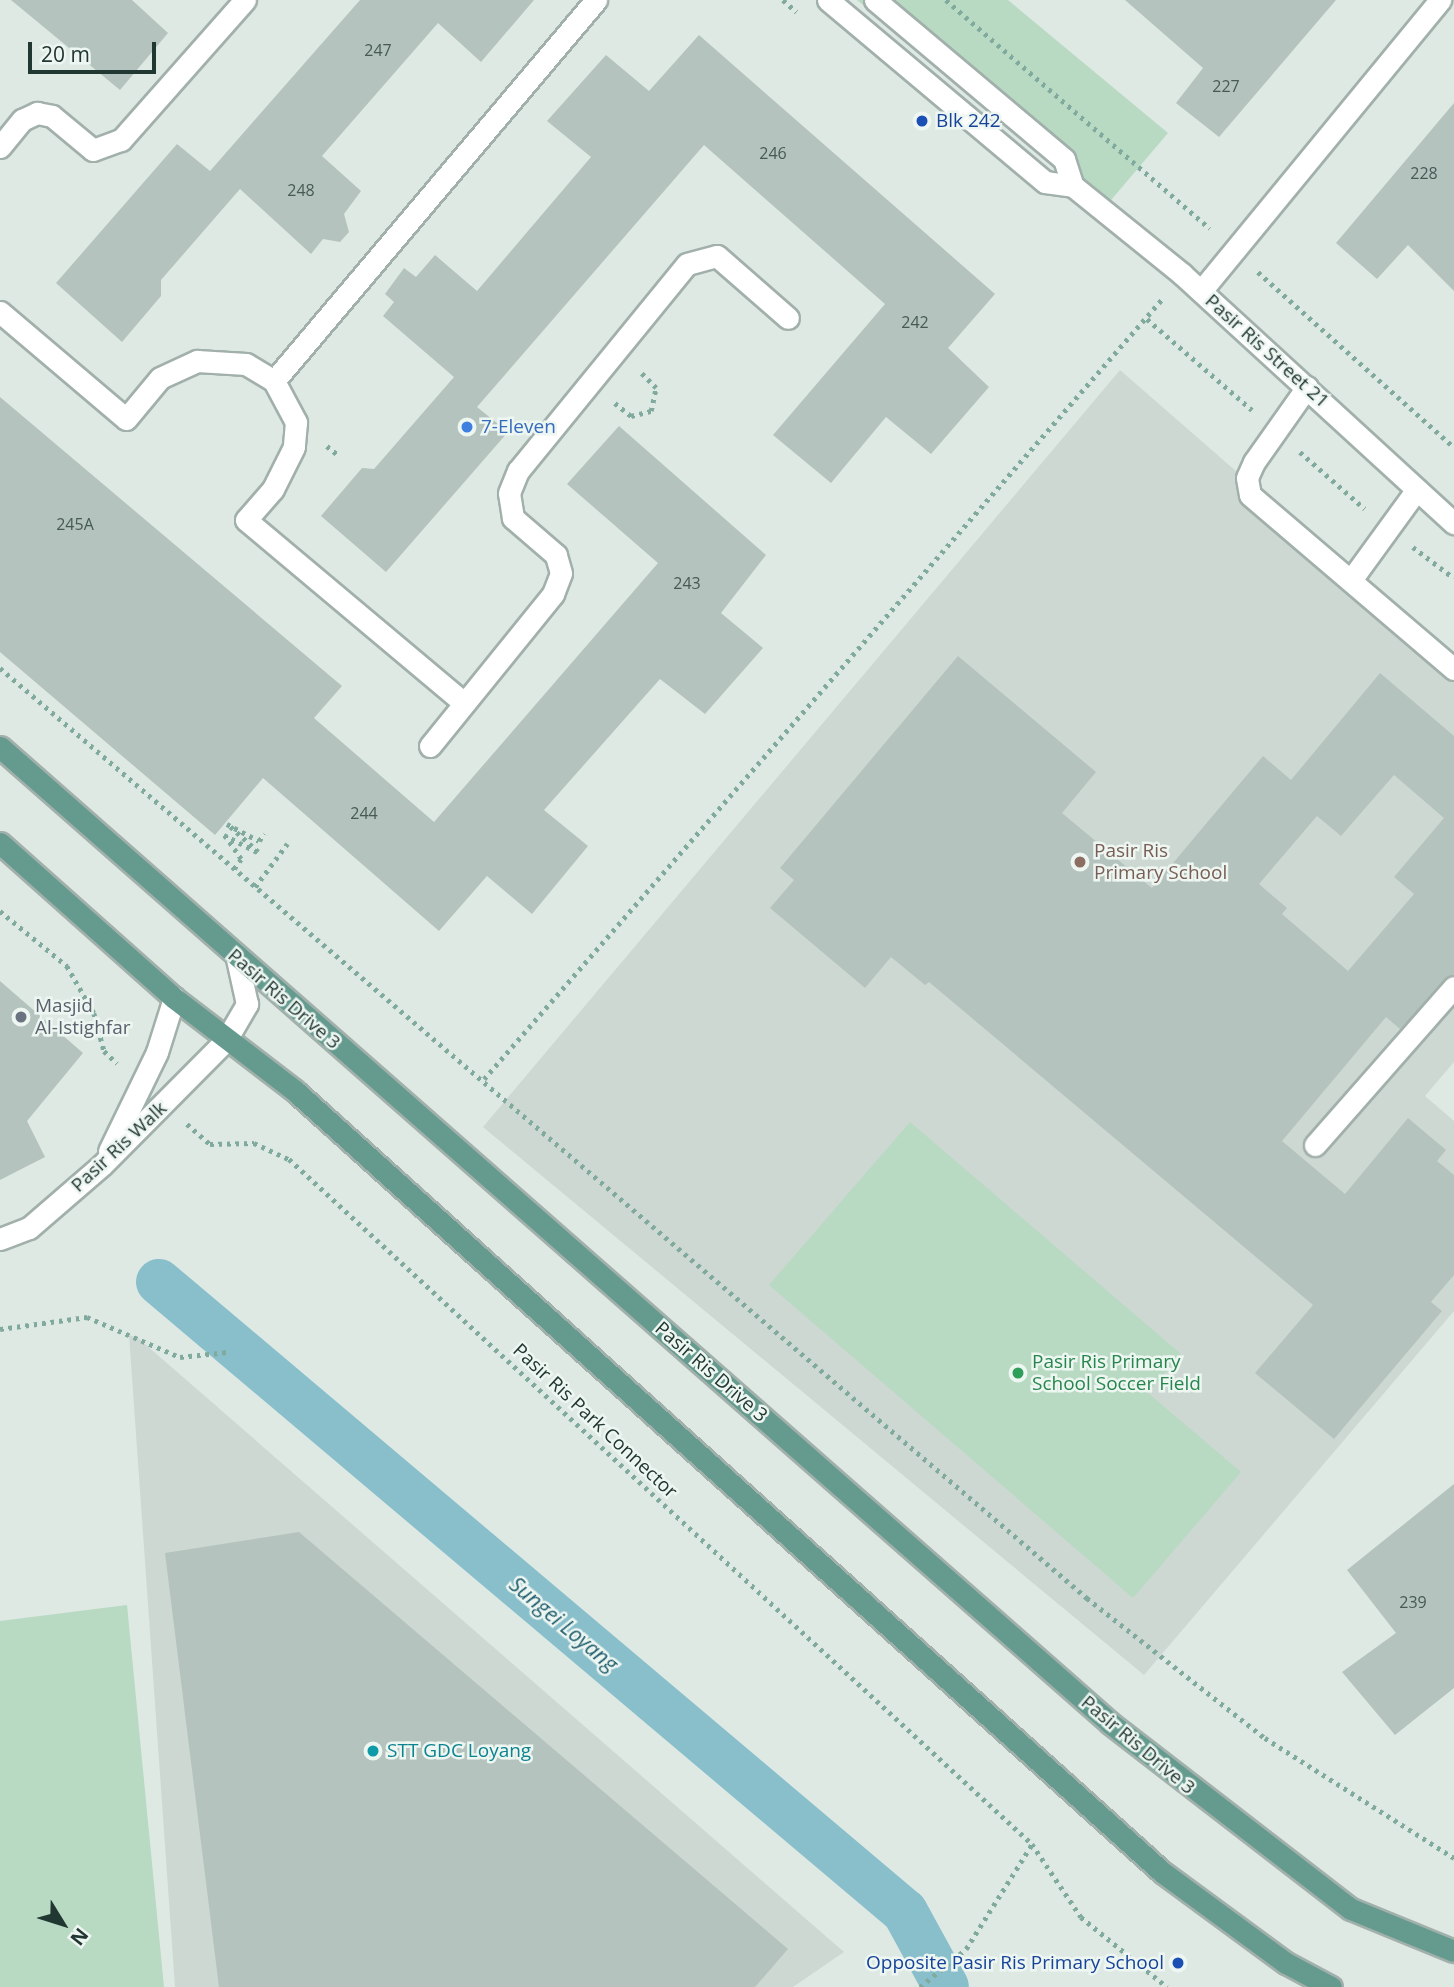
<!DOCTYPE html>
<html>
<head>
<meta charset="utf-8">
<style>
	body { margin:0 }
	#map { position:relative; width:1454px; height:1987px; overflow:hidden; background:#dee9e4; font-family:"Open Sans",sans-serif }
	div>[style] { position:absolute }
	.built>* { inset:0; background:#cdd8d3 }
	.green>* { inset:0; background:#b8d9c2 }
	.canal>* { height:46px; margin:-23px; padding:0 23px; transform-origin:23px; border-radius:23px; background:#89bfcb }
	.building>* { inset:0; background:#b4c3bd }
	.path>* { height:4.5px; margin-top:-2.25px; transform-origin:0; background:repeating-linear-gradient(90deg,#81aa9e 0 3.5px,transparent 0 8.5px) }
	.roads { filter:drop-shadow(2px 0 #a2b0ab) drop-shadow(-2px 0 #a2b0ab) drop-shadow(0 2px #a2b0ab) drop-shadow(0 -2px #a2b0ab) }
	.service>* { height:21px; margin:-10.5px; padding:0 10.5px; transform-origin:10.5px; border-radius:10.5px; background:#fff }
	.minor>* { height:21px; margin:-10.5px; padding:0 10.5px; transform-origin:10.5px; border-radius:10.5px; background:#fff }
	.primary>* { height:21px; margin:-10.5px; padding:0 10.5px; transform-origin:10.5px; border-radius:10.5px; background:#659b8f }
	.dots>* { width:19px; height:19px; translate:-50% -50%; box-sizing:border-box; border:4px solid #eef6f2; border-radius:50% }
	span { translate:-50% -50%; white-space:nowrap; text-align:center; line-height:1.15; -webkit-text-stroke:5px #eef6f2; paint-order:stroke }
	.number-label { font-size:16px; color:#465a55 }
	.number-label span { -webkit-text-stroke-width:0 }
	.transit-label { font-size:19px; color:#164399 }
	.left { translate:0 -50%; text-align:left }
	.right { translate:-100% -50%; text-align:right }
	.street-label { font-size:19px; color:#213732 }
	.shop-label { font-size:19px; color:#366cbe }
	.education-label { font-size:19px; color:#785e54 }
	.worship-label { font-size:19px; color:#5b616d }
	.leisure-label { font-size:19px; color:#27864d }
	.culture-label { font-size:19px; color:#0d838f }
	.water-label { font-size:21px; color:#205e6e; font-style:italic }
	.north { position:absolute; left:28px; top:1889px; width:70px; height:70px; -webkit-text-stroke:5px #eef6f2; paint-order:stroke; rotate:128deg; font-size:19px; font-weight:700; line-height:28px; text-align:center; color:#213732 }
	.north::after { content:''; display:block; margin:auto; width:24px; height:32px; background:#213732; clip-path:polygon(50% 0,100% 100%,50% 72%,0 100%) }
	.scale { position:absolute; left:28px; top:42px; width:128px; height:32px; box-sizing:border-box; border:4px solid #213732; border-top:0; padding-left:9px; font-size:21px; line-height:24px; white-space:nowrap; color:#213732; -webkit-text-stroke:5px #eef6f2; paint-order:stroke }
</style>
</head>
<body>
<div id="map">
	<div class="built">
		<div style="clip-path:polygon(1120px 370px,1454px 661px,1454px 1062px,1425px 1096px,1454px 1121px,1454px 1311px,1144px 1675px,483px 1127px)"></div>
		<div style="clip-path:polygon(129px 1335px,138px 1338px,844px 1952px,793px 1987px,175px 1987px)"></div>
	</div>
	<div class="green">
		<div style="clip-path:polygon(857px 0,1008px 0,1168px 133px,1106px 206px)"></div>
		<div style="clip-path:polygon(910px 1122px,1181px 1354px,1148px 1393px,1241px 1472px,1133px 1598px,769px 1285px)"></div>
		<div style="clip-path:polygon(127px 1605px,164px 1987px,0 1987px,0 1621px)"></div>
	</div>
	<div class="canal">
		<div style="left:159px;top:1282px;width:976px;rotate:40.18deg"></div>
		<div style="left:905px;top:1912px;width:85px;rotate:61.3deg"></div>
	</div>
	<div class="building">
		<div style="clip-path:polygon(11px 0,132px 0,168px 33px,120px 90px)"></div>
		<div style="clip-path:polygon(360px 0,534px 0,481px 62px,438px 23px,322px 156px,361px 191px,344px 214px,349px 232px,340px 242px,323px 239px,311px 254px,240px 189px,161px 280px,161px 296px,122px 342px,56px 283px,177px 144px,210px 171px)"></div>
		<div style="clip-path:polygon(1125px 0,1336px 0,1219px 137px,1176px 103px,1203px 68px)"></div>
		<div style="clip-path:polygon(699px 35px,995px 294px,948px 348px,989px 387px,931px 454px,886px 417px,831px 483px,773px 435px,885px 304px,704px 145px,477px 407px,508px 432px,386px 572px,321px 516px,362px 468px,374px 469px,454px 377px,383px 316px,394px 302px,385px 294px,404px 268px,416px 277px,435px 255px,477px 291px,591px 157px,547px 121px,606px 55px,649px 91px)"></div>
		<div style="clip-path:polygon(1454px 103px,1454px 291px,1408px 245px,1377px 279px,1336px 243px)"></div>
		<div style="clip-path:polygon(0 397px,342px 686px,314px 718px,434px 822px,658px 563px,567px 484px,619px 426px,766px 555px,721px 613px,763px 648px,705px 714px,660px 679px,544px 810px,588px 846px,532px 914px,487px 876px,439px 931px,263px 778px,215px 835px,0 652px)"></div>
		<div style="clip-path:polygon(evenodd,958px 656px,1096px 772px,1062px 813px,1152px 888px,1263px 756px,1291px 780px,1380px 673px,1454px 736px,1454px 974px,1400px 1029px,1386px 1017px,1282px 1141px,1345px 1194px,1408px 1118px,1446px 1150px,1437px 1161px,1454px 1175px,1454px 1275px,1431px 1302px,1442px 1311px,1334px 1439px,1255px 1373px,1313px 1305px,929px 982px,925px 985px,891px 957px,865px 988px,770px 908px,794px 880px,780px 868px,958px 656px,1394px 775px,1444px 818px,1394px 877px,1414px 894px,1348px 971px,1282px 914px,1287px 908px,1259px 884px,1317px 816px,1341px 836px,1394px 775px)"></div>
		<div style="clip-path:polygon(0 981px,83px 1053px,27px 1121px,45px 1157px,0 1180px)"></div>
		<div style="clip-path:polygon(1454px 1484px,1454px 1688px,1395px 1735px,1342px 1672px,1396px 1633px,1347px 1570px)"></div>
		<div style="clip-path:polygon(299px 1532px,788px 1949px,755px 1987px,219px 1987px,165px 1553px)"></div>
	</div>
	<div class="path">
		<div style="left:783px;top:0;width:18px;rotate:41deg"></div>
		<div style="left:946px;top:0;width:349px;rotate:40.9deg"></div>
		<div style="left:1258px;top:272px;width:263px;rotate:41.8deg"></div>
		<div style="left:1147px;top:319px;width:139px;rotate:40.9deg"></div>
		<div style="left:615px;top:403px;width:21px;rotate:39deg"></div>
		<div style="left:631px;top:416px;width:21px;rotate:-14deg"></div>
		<div style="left:651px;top:411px;width:24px;rotate:-78deg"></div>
		<div style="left:656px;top:388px;width:23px;rotate:-135deg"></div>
		<div style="left:327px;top:446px;width:14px;rotate:39deg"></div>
		<div style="left:1300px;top:452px;width:86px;rotate:41.2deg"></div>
		<div style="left:1413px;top:547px;width:51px;rotate:37.1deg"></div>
		<div style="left:0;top:668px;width:1431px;rotate:40.55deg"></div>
		<div style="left:1087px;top:1598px;width:226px;rotate:38.2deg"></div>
		<div style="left:1265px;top:1738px;width:224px;rotate:32.4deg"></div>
		<div style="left:234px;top:869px;width:12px;rotate:-55deg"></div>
		<div style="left:241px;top:859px;width:29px;rotate:-125deg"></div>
		<div style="left:224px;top:835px;width:38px;rotate:27deg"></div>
		<div style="left:258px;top:852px;width:42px;rotate:-137.9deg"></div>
		<div style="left:227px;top:824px;width:36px;rotate:28deg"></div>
		<div style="left:259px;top:841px;width:9px;rotate:-54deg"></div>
		<div style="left:255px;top:887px;width:54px;rotate:-53.3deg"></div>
		<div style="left:0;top:911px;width:87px;rotate:39.4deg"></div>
		<div style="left:67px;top:966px;width:54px;rotate:60.1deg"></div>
		<div style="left:94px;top:1013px;width:39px;rotate:75deg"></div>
		<div style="left:104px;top:1051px;width:18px;rotate:43deg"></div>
		<div style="left:484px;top:1079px;width:1033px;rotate:-49deg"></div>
		<div style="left:187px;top:1124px;width:30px;rotate:41deg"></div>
		<div style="left:210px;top:1144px;width:44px;rotate:-1.3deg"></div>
		<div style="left:254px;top:1143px;width:38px;rotate:25deg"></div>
		<div style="left:289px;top:1159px;width:1011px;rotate:42.67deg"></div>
		<div style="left:1032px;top:1844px;width:88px;rotate:56.1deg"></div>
		<div style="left:1081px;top:1917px;width:111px;rotate:39.1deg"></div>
		<div style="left:0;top:1329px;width:88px;rotate:-7.9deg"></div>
		<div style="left:87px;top:1317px;width:101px;rotate:23.3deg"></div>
		<div style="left:180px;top:1357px;width:48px;rotate:-5.9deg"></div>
		<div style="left:920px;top:1987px;width:60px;rotate:-39.6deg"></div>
		<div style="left:966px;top:1949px;width:124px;rotate:-57.8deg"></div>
	</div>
	<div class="roads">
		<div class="service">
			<div style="left:0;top:147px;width:35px;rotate:-51deg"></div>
			<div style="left:22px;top:120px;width:17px;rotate:-25deg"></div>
			<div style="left:37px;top:113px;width:15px;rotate:11deg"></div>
			<div style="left:52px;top:116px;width:53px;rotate:39.7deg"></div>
			<div style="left:93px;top:150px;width:30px;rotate:-20deg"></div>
			<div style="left:121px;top:140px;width:187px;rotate:-48.5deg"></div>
			<div style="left:1201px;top:291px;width:377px;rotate:-50.6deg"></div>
			<div style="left:0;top:312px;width:165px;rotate:40.3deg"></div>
			<div style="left:126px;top:419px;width:53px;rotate:-50.3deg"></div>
			<div style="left:160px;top:378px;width:41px;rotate:-24.7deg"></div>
			<div style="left:197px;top:361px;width:49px;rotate:3.5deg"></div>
			<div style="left:246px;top:364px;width:33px;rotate:31deg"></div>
			<div style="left:274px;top:381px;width:47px;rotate:61.8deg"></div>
			<div style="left:296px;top:422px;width:25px;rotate:95deg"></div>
			<div style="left:294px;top:447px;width:47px;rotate:116.6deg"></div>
			<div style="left:273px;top:489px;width:41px;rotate:131.1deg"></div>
			<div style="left:246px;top:520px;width:285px;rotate:40deg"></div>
			<div style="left:274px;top:381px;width:499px;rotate:-49.8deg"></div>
			<div style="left:1307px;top:387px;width:92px;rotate:125.2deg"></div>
			<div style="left:1254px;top:462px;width:17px;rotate:114deg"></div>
			<div style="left:1247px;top:478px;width:17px;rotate:80deg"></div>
			<div style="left:1250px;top:495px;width:268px;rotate:40.5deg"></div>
			<div style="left:1351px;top:580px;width:112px;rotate:-54deg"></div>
			<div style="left:430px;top:746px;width:196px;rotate:-51deg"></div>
			<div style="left:553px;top:594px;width:22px;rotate:-69deg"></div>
			<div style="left:561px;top:573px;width:19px;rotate:-106deg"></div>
			<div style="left:556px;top:555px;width:57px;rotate:-139.3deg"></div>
			<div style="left:513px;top:518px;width:25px;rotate:-99deg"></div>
			<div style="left:509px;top:493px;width:24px;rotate:-68deg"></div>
			<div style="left:518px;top:471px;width:267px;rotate:-50.8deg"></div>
			<div style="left:687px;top:264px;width:31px;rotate:-15deg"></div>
			<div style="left:717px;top:256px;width:94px;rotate:41.1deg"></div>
			<div style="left:1315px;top:1145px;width:210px;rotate:-48.7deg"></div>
			<div style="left:109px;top:1151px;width:110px;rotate:-64.1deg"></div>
			<div style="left:157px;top:1052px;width:57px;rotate:-72.5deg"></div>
			<div style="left:0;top:1239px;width:31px;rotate:-21deg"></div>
			<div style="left:29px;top:1228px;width:96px;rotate:-40.8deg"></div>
			<div style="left:102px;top:1165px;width:176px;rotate:-45.2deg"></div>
			<div style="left:226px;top:1040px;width:42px;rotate:-59.7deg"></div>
			<div style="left:247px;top:1004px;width:46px;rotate:-102.5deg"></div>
		</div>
		<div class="minor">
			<div style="left:828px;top:0;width:283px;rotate:40deg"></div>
			<div style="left:1045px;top:182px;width:28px;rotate:8deg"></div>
			<div style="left:1073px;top:186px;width:140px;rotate:38.9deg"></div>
			<div style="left:1182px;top:274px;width:369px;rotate:42.5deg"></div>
			<div style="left:875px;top:0;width:247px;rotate:40.1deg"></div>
			<div style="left:1064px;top:159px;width:28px;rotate:72deg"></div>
		</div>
		<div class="primary">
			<div style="left:0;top:747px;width:1478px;rotate:41.32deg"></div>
			<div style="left:1110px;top:1723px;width:304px;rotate:37.7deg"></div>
			<div style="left:1351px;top:1909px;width:111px;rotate:22.2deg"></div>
			<div style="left:0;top:843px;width:233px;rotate:41.7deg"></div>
			<div style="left:174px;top:998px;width:153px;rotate:37.5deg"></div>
			<div style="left:295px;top:1091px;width:1167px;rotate:42.01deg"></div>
			<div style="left:1162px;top:1872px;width:154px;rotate:36.3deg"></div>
			<div style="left:1286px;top:1963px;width:51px;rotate:28.1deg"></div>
		</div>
	</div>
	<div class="dots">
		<div style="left:922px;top:121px;background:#1a4fb4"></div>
		<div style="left:467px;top:427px;background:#3f7fe0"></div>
		<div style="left:1080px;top:862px;background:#8d6e63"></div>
		<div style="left:21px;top:1017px;background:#6b7280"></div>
		<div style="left:1018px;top:1373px;background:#2e9e5b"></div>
		<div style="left:373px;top:1751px;background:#0f9aa8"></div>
		<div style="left:1178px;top:1963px;background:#1a4fb4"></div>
	</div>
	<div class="number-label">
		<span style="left:378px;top:50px">247</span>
		<span style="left:1226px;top:86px">227</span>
		<span style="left:773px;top:153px">246</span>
		<span style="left:1424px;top:173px">228</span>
		<span style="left:301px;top:190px">248</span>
		<span style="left:915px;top:322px">242</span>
		<span style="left:75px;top:524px">245A</span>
		<span style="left:687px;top:583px">243</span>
		<span style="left:364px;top:813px">244</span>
		<span style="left:1413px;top:1602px">239</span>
	</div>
	<div class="transit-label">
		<span class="left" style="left:936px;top:121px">Blk 242</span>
		<span class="right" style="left:1164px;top:1963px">Opposite Pasir Ris Primary School</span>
	</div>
	<div class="street-label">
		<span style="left:1267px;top:351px;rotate:42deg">Pasir Ris Street 21</span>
		<span style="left:284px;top:999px;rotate:41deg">Pasir Ris Drive 3</span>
		<span style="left:119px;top:1147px;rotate:-43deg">Pasir Ris Walk</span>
		<span style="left:711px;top:1372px;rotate:41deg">Pasir Ris Drive 3</span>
		<span style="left:595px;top:1421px;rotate:43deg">Pasir Ris Park Connector</span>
		<span style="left:1138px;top:1745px;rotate:40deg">Pasir Ris Drive 3</span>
	</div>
	<div class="shop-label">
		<span class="left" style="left:481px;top:427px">7-Eleven</span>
	</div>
	<div class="education-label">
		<span class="left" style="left:1094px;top:862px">Pasir Ris<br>Primary School</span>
	</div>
	<div class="worship-label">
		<span class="left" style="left:35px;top:1017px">Masjid<br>Al-Istighfar</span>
	</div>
	<div class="leisure-label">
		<span class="left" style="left:1032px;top:1373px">Pasir Ris Primary<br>School Soccer Field</span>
	</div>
	<div class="culture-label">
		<span class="left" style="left:387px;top:1751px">STT GDC Loyang</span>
	</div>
	<div class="water-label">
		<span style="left:564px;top:1624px;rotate:40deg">Sungei Loyang</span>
	</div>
	<div class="north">N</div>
	<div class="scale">20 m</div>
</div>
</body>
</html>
